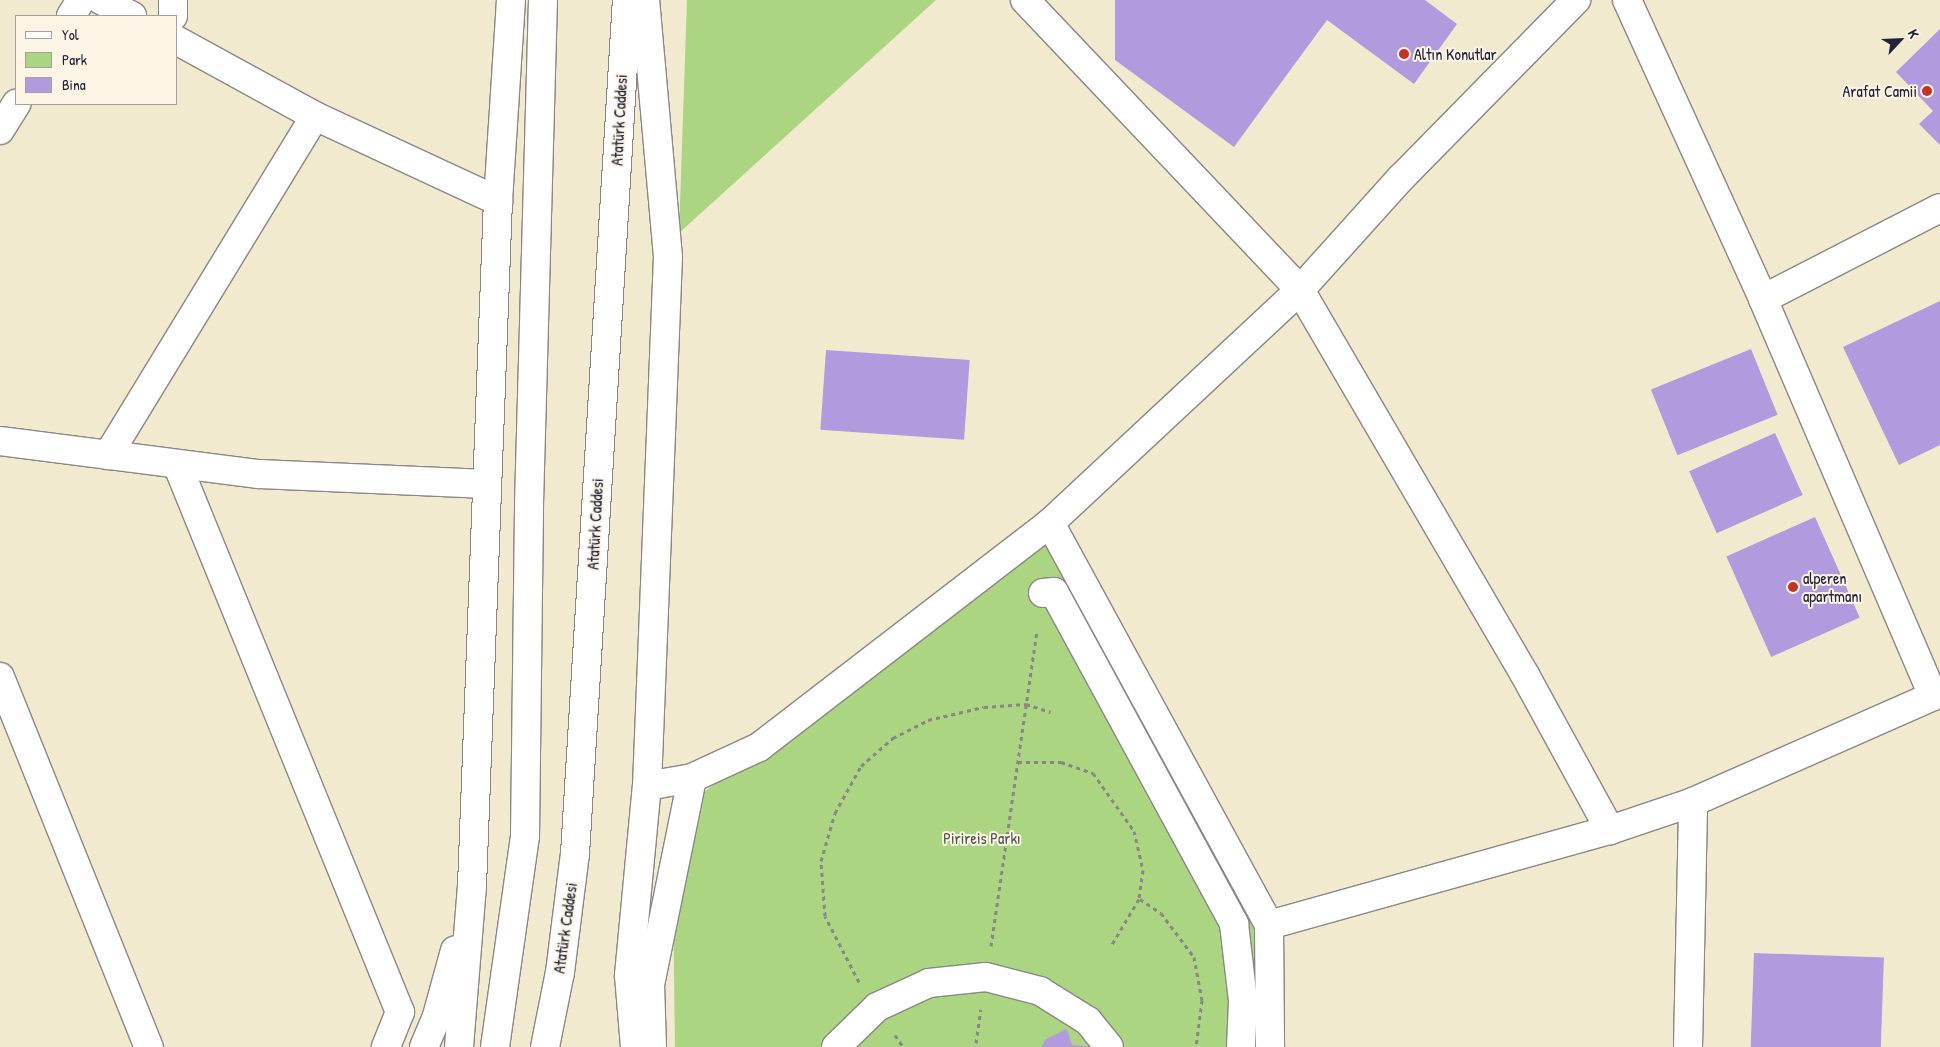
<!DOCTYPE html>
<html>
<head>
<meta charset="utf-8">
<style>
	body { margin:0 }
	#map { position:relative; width:1940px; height:1047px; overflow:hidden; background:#f1eacf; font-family:"Patrick Hand",sans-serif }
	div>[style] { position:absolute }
	.green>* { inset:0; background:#abd581 }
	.building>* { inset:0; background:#b19ade; transform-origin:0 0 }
	.path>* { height:3px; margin-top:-1.5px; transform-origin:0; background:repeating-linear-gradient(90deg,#8a8685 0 4px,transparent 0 8px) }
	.roads { filter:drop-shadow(1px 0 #8a8685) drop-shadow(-1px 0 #8a8685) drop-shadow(0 1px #8a8685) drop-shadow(0 -1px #8a8685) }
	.street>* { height:28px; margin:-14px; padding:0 14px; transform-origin:14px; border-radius:14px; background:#fff }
	.secondary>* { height:28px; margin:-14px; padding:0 14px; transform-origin:14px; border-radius:14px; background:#fff }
	.primary>* { height:28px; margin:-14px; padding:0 14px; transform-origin:14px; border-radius:14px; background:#fff }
	.highway>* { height:28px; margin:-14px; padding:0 14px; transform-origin:14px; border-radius:14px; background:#fff }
	.dots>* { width:14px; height:14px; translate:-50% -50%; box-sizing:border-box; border:2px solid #fcf5e5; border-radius:50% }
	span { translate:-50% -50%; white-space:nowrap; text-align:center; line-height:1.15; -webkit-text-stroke:4px #fcf5e5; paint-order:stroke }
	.poi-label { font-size:16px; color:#22223b }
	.left { translate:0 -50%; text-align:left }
	.right { translate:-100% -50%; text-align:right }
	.street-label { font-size:16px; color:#22223b }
	.park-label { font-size:16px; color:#4b5850 }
	.legend { position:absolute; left:15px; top:15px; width:162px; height:90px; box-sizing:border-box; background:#fcf5e5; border:1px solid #a5a1a1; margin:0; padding:6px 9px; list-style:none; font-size:15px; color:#22223b }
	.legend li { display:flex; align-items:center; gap:10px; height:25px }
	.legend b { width:25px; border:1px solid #a5a1a1 }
	.north { position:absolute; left:1875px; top:15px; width:50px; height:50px; -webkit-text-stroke:4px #fcf5e5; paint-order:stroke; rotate:65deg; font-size:14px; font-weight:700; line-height:20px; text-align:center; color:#22223b }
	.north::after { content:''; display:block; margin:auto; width:18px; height:22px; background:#22223b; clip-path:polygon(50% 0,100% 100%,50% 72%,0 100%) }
</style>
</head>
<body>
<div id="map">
	<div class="green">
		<div style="clip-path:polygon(687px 0,936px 0,679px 233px)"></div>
		<div style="clip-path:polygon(1050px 523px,1269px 925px,1268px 1047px,675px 1047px,672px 817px)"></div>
	</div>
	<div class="building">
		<div style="clip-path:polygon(1115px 0,1425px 0,1457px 24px,1414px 84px,1327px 20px,1234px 147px,1115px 60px)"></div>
		<div style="clip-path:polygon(1940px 29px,1940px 145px,1919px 124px,1933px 111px,1896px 72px)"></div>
		<div style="clip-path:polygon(1940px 301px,1940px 445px,1899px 465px,1843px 347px)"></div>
		<div style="left:1751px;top:349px;width:71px;height:108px;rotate:68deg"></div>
		<div style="left:826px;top:350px;width:144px;height:80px;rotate:4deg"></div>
		<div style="left:1775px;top:433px;width:68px;height:94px;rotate:66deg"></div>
		<div style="left:1815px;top:517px;width:110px;height:97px;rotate:66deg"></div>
		<div style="left:1754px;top:953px;width:130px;height:94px;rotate:2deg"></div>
		<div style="clip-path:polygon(1067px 1029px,1072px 1045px,1091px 1047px,1041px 1047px,1046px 1039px)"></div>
	</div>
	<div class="path">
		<div style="left:1018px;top:762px;width:43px"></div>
		<div style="left:1061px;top:762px;width:34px;rotate:19deg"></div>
		<div style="left:1093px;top:773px;width:71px;rotate:54.7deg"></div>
		<div style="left:1134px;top:831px;width:40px;rotate:77deg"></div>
		<div style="left:1143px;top:870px;width:29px;rotate:98deg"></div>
		<div style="left:1139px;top:899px;width:55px;rotate:120.8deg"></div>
		<div style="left:1140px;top:899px;width:25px;rotate:34deg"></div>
		<div style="left:1161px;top:913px;width:55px;rotate:53.1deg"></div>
		<div style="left:1194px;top:957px;width:44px;rotate:79.5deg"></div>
		<div style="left:1202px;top:1000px;width:47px;rotate:97.3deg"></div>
		<div style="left:991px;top:946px;width:319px;rotate:-81.7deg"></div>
		<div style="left:859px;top:982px;width:74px;rotate:-117.3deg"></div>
		<div style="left:825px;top:916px;width:55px;rotate:-94.2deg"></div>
		<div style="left:821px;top:861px;width:50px;rotate:-73.7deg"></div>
		<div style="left:835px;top:813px;width:54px;rotate:-61deg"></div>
		<div style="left:861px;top:766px;width:43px;rotate:-41.2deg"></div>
		<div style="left:893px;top:738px;width:39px;rotate:-27deg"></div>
		<div style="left:928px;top:720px;width:57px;rotate:-13.1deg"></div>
		<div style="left:984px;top:707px;width:42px;rotate:-4.1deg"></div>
		<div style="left:1026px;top:704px;width:26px;rotate:18deg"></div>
		<div style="left:895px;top:1035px;width:14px;rotate:56deg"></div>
		<div style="left:976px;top:1043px;width:34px;rotate:-82deg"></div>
	</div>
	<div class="roads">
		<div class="street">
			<div style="left:101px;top:0;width:35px;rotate:27deg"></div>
			<div style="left:1025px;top:0;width:400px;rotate:46.5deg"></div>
			<div style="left:1300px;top:290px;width:446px;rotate:59.7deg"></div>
			<div style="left:1525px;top:675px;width:177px;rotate:61.3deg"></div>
			<div style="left:1627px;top:0;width:328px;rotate:65.5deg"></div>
			<div style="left:1763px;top:299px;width:432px;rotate:66.8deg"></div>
			<div style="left:71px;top:16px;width:19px;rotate:-58deg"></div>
			<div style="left:173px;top:16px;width:16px;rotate:-90deg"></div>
			<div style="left:176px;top:40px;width:158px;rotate:28.7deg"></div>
			<div style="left:315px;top:116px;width:202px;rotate:24.9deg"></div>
			<div style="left:0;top:130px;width:31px;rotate:-58deg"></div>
			<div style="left:1763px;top:299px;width:199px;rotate:-27.2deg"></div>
			<div style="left:0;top:441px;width:261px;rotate:7.3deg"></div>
			<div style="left:259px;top:474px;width:228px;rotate:2.5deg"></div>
			<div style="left:108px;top:455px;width:397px;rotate:-58.6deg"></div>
			<div style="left:177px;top:464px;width:592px;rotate:67.86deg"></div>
			<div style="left:400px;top:1012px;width:38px;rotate:112deg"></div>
			<div style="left:1050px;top:523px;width:458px;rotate:61.4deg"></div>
			<div style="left:1269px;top:925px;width:122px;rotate:89.5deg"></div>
			<div style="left:1043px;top:593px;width:11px;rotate:-5deg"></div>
			<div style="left:1054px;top:592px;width:378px;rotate:61.5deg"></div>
			<div style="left:1234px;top:924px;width:78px;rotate:83.3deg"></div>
			<div style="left:1243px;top:1001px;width:46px;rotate:92.5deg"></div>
			<div style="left:0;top:677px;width:399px;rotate:68.1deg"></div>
			<div style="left:647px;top:786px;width:46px;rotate:-10.1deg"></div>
			<div style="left:692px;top:778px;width:74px;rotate:-24.8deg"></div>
			<div style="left:759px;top:747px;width:367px;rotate:-37.6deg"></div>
			<div style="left:1050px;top:523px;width:342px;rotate:-43deg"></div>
			<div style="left:1300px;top:290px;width:151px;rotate:-48deg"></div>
			<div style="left:1401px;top:178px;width:250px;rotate:-45.5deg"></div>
			<div style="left:652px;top:1047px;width:62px;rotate:-91.8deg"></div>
			<div style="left:650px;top:985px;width:211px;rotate:-78.5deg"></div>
			<div style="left:836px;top:1047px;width:57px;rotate:-44.3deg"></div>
			<div style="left:877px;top:1007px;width:57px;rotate:-24.8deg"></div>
			<div style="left:929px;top:983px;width:57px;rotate:-6deg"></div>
			<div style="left:986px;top:977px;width:56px;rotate:14.5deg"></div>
			<div style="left:1040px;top:991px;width:57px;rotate:32deg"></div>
			<div style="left:1088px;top:1021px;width:33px;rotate:51deg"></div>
			<div style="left:1688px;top:1047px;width:245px;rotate:-88.8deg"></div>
		</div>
		<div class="secondary">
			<div style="left:1269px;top:925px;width:354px;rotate:-15.6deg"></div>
			<div style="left:1610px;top:830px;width:88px;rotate:-18.6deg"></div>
			<div style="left:1693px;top:802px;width:270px;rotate:-23.8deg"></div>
		</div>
		<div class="primary">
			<div style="left:495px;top:1047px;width:213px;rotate:-81.9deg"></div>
			<div style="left:525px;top:836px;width:332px;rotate:-89.3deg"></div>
			<div style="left:529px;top:504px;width:504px;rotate:-88.41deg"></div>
			<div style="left:545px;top:1047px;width:76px;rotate:-78.7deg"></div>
			<div style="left:560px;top:972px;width:119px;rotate:-82.8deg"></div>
			<div style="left:575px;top:854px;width:856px;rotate:-86.52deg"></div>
		</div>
		<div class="highway">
			<div style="left:424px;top:1047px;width:34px;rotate:-67deg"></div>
			<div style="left:437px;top:1016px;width:68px;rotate:-74.7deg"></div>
			<div style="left:459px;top:1047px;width:162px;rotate:-85.4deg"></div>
			<div style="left:472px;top:886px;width:685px;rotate:-87.83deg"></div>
			<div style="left:498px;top:201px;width:201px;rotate:-86.3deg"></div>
			<div style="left:635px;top:1047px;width:72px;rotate:-94.8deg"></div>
			<div style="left:629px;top:975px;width:190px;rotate:-84.6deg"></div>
			<div style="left:647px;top:786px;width:529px;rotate:-87.73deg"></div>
			<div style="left:668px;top:257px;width:258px;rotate:-95.1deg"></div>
		</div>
	</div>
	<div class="dots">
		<div style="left:1404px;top:54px;background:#c8321e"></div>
		<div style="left:1927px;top:91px;background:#c8321e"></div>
		<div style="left:1793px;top:587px;background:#c8321e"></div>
	</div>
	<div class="poi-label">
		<span class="left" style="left:1414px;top:54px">Altın Konutlar</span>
		<span class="right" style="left:1917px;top:91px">Arafat Camii</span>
		<span class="left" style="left:1803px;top:587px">alperen<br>apartmanı</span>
	</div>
	<div class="street-label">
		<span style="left:619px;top:120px;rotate:-87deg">Atatürk Caddesi</span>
		<span style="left:595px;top:524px;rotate:-87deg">Atatürk Caddesi</span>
		<span style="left:565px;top:928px;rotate:-82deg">Atatürk Caddesi</span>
	</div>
	<div class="park-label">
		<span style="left:982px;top:838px">Pirireis Parkı</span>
	</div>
	<ul class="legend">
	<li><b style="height:6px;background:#fff"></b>Yol</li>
	<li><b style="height:14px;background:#abd581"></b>Park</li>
	<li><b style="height:14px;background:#b19ade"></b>Bina</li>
	</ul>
	<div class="north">K</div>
</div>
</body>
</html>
